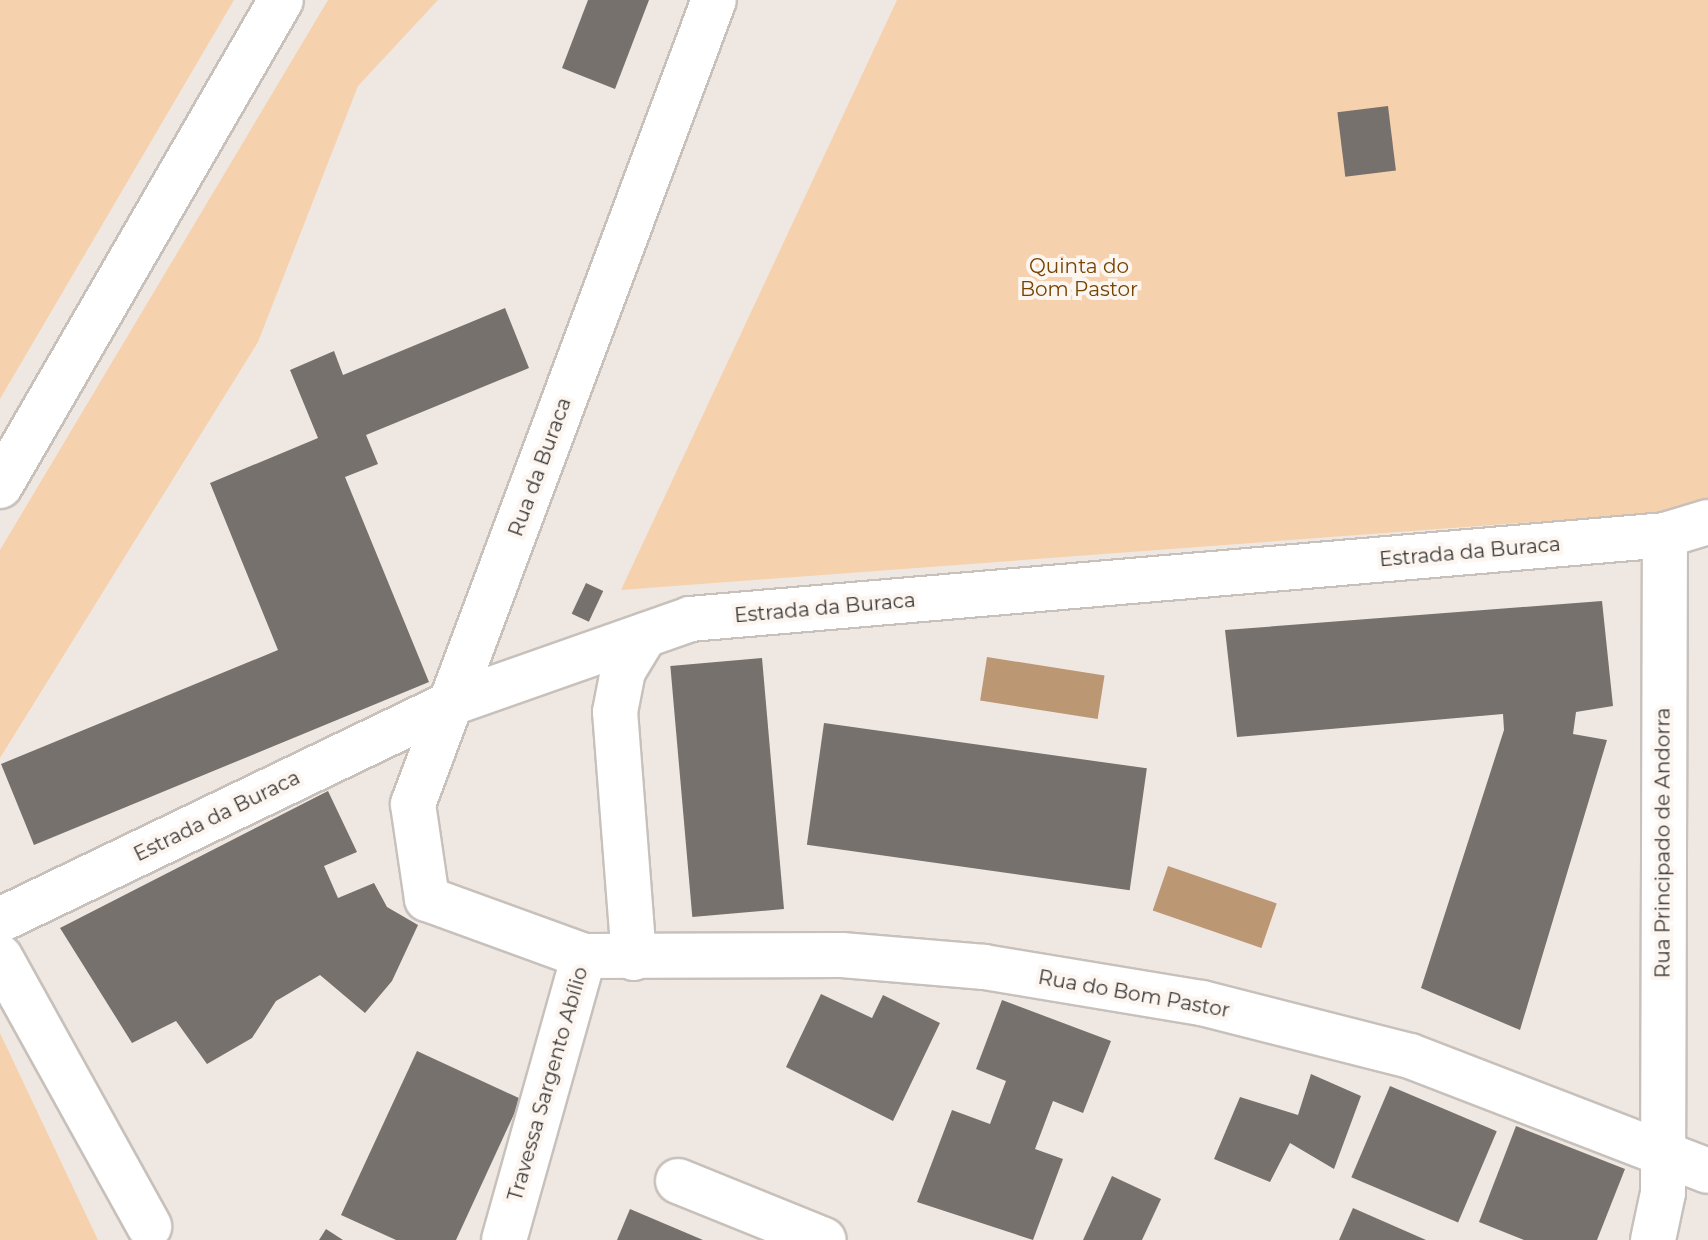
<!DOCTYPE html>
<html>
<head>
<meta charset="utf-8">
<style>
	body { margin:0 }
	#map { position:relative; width:1708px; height:1240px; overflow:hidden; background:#efe8e2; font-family:Montserrat,sans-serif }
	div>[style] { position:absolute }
	.green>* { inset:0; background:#f6d1ad }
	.water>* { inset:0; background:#bc9774; transform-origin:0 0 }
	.building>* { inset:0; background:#76716c; transform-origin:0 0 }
	.roads { filter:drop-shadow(2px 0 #c7c0bb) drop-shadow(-2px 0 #c7c0bb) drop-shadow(0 2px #c7c0bb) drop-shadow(0 -2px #c7c0bb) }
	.minor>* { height:44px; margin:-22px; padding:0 22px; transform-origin:22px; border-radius:22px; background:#fff }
	.highway>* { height:44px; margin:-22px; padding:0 22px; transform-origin:22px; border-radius:22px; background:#fff }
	span { translate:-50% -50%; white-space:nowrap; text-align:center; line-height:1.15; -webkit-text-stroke:8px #fcf5f0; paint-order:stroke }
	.park-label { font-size:20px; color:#744403 }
	.street-label { font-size:20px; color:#3b3936 }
</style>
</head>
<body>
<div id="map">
	<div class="green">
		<div style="clip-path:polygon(0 0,234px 0,0 399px)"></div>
		<div style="clip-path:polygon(328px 0,438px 0,358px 86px,258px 342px,0 758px,0 550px)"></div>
		<div style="clip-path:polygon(897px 0,1708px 0,1708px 498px,1654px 513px,621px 590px)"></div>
		<div style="clip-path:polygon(0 1033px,98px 1240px,0 1240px)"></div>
	</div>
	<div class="water">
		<div style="left:987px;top:657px;width:119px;height:44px;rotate:9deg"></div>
		<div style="left:1168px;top:866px;width:115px;height:47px;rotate:19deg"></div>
	</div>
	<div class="building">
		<div style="clip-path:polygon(588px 0,649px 0,615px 89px,562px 68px)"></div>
		<div style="left:1388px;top:106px;width:65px;height:51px;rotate:83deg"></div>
		<div style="clip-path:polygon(505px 308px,529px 368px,366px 435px,378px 464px,345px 477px,429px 682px,34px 845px,1px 764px,278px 650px,210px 483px,318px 438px,290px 370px,334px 351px,343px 375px)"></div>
		<div style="left:586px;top:583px;width:19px;height:34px;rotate:25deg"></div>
		<div style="clip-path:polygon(1602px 601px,1613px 706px,1576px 712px,1573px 734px,1607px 740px,1520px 1030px,1421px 988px,1504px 730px,1503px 714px,1237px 737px,1225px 630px)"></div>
		<div style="left:762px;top:658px;width:252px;height:92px;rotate:85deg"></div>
		<div style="left:824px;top:723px;width:326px;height:123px;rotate:8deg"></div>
		<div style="clip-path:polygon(328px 791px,357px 852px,324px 866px,338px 898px,374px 883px,387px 907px,418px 925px,392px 981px,365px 1013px,320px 975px,276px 1001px,252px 1038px,207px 1064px,176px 1021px,132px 1043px,60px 928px)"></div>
		<div style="clip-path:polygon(821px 994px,872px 1018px,883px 995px,940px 1023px,893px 1121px,786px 1067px)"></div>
		<div style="clip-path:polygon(1002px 1000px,1111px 1041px,1083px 1113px,1053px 1101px,1035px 1149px,1063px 1159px,1033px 1240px,917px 1202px,952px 1110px,990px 1124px,1006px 1081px,976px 1069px)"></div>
		<div style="clip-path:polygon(417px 1051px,521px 1099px,456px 1240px,396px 1240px,341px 1215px)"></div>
		<div style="clip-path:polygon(1311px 1074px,1361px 1096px,1334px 1169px,1290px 1143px,1270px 1182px,1214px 1159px,1240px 1097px,1298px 1115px)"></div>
		<div style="left:1390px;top:1086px;width:116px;height:99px;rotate:23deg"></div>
		<div style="clip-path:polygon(1516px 1126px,1625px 1169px,1597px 1240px,1524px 1240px,1479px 1222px)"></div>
		<div style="clip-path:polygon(1112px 1176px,1161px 1199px,1142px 1240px,1083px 1240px)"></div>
		<div style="clip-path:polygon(1353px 1208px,1426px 1240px,1339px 1240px)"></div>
		<div style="clip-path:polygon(630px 1209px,703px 1240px,617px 1240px)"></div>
		<div style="clip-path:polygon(326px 1229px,343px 1240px,319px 1240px)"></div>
	</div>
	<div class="roads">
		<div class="minor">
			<div style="left:0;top:920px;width:501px;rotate:-25.65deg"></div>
			<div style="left:452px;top:703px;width:252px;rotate:-19.4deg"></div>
			<div style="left:690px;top:619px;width:979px;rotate:-4.92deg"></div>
			<div style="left:1665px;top:535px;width:45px;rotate:-16.8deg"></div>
			<div style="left:584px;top:956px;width:258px;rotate:-0.2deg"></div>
			<div style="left:842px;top:955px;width:143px;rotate:4.8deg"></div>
			<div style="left:984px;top:967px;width:221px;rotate:9.4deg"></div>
			<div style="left:1202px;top:1003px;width:215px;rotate:14.3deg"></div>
			<div style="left:1410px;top:1056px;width:319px;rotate:21.1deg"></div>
			<div style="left:0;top:957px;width:308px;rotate:61deg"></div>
			<div style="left:634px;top:958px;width:247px;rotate:-94.4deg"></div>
			<div style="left:615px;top:712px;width:42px;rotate:-79deg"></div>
			<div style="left:623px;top:671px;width:42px;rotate:-58.6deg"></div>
			<div style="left:678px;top:1181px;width:157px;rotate:22deg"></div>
			<div style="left:504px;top:1240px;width:295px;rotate:-74.3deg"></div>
			<div style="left:584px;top:956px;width:167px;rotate:-160deg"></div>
			<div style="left:427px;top:899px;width:96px;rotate:-98.4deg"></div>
			<div style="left:413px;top:804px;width:858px;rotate:-69.48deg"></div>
			<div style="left:1653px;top:1240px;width:48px;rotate:-78deg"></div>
			<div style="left:1663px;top:1193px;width:658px;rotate:-89.83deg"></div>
		</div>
		<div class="highway">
			<div style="left:0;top:486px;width:561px;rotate:-59.96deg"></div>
		</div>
	</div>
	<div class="park-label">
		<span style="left:1079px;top:278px">Quinta do<br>Bom Pastor</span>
	</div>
	<div class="street-label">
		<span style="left:540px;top:467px;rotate:-70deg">Rua da Buraca</span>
		<span style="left:1470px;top:552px;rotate:-5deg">Estrada da Buraca</span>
		<span style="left:825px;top:608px;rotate:-5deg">Estrada da Buraca</span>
		<span style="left:217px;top:816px;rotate:-26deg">Estrada da Buraca</span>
		<span style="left:1663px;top:843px;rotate:-90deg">Rua Principado de Andorra</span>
		<span style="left:1134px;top:994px;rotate:10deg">Rua do Bom Pastor</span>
		<span style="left:548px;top:1084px;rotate:-74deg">Travessa Sargento Abílio</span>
	</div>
</div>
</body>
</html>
